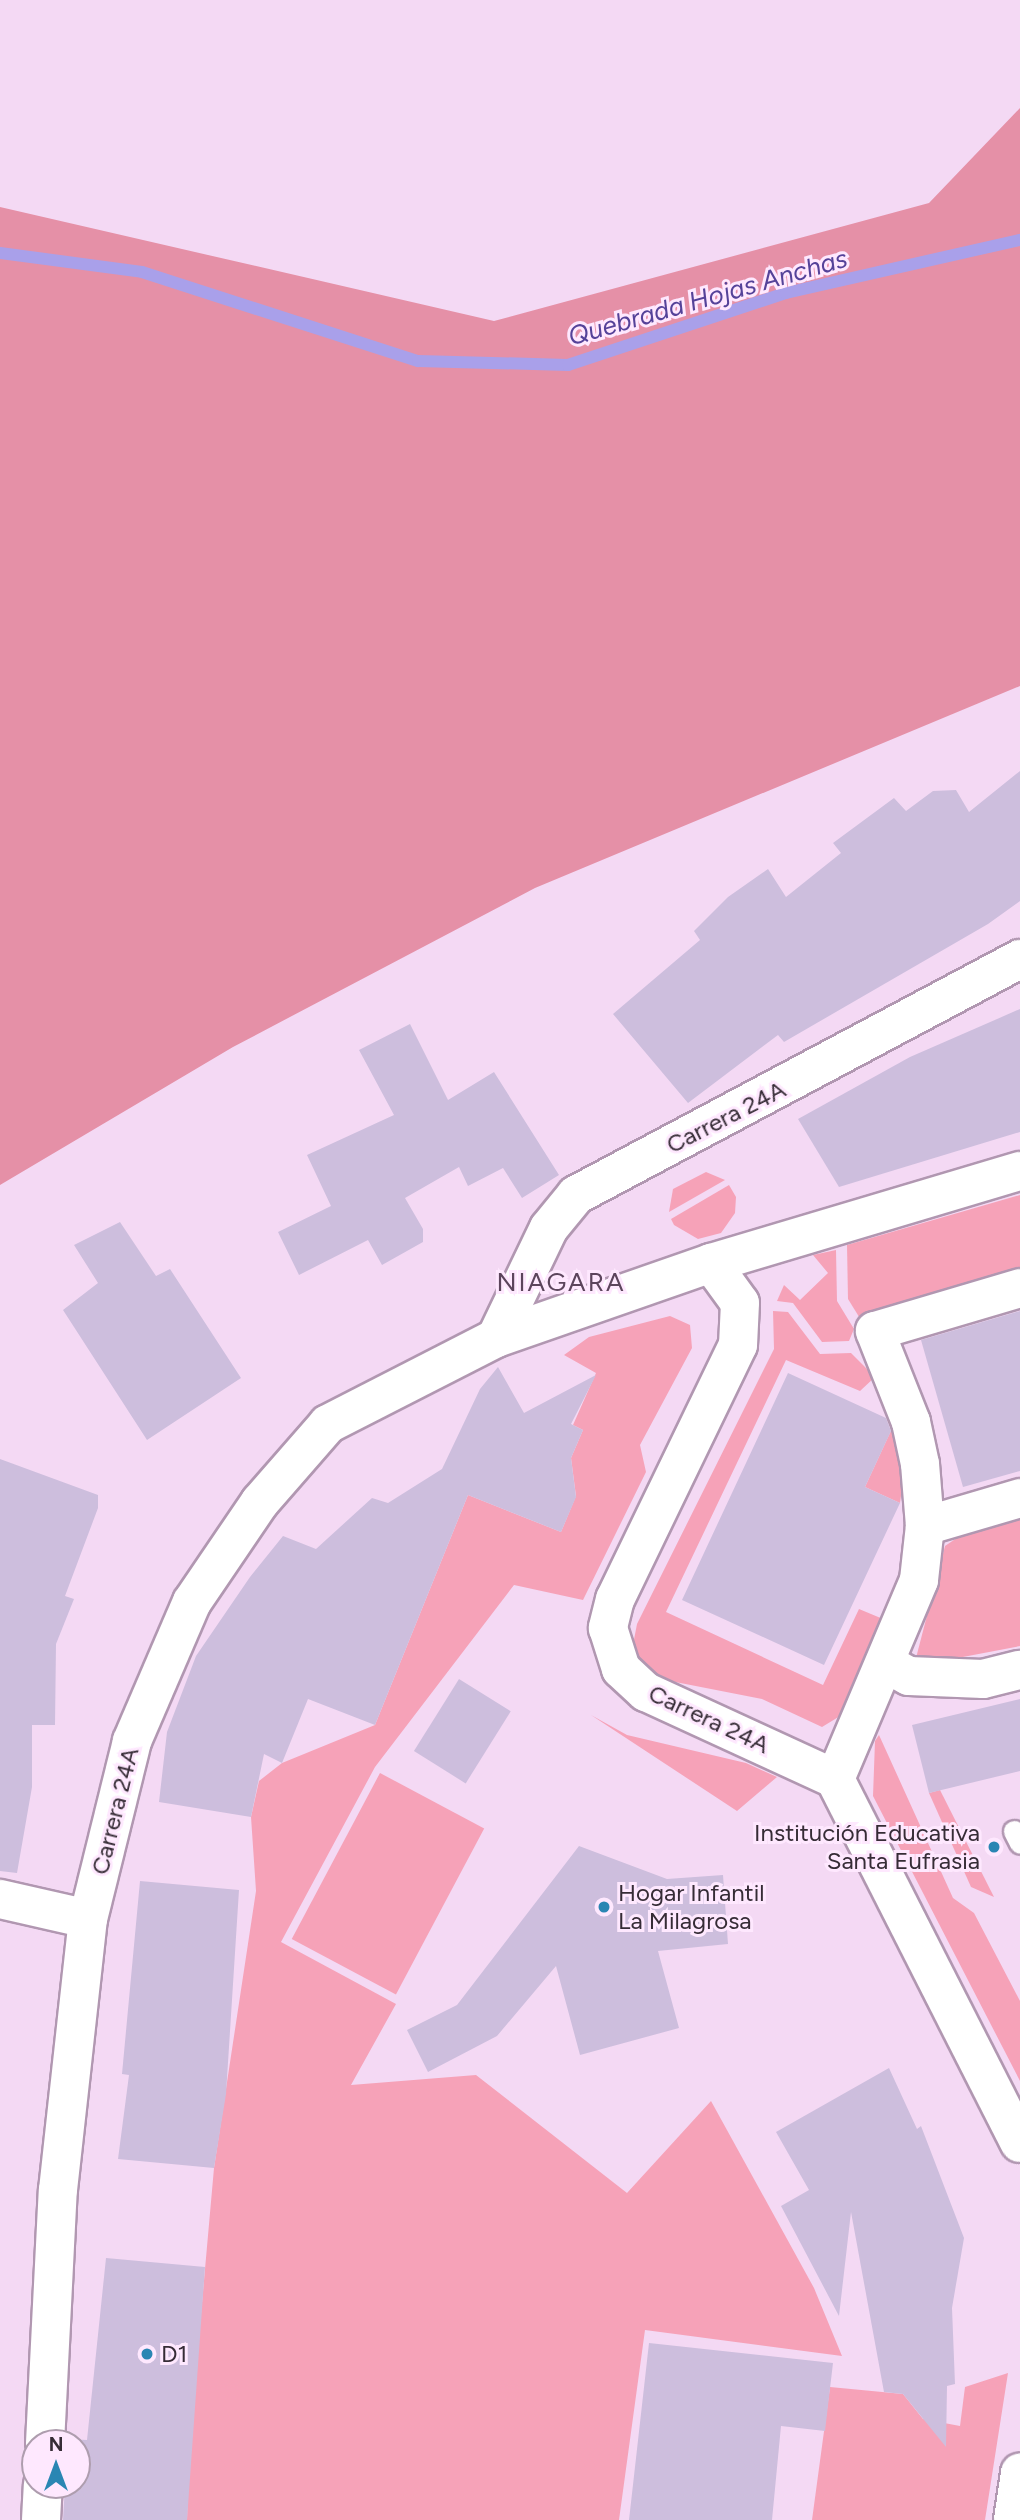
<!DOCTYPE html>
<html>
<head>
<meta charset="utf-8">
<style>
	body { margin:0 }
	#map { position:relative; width:1020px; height:2520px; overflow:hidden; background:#f4d9f4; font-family:Figtree,sans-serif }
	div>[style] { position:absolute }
	.green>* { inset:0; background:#f6a2b8; transform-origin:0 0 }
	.forest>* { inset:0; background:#e590a7 }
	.stream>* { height:12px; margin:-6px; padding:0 6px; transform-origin:6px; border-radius:6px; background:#a9a0ea }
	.building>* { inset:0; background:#cdbedd; transform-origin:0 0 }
	.roads { filter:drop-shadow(2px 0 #b197b1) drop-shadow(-2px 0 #b197b1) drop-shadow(0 2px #b197b1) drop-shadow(0 -2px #b197b1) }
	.lane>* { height:21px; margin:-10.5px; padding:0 10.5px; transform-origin:10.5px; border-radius:10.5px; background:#fff }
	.street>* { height:38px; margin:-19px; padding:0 19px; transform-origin:19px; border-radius:19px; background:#fff }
	.secondary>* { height:38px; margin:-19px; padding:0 19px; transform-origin:19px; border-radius:19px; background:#fff }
	.dots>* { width:19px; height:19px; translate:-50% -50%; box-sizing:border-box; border:4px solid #fee8fe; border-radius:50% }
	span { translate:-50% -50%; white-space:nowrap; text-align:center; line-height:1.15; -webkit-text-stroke:6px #fee8fe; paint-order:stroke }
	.street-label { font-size:24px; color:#362c36 }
	.poi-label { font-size:24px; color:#362c36 }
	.right { translate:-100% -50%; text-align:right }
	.left { translate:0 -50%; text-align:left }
	.water-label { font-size:26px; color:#554299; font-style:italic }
	.neighbourhood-label { font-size:26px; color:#5c455c; letter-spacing:2px }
	.north { position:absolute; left:21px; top:2429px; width:70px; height:70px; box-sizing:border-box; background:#fee8fe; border:2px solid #ae9dae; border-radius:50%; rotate:0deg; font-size:19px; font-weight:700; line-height:28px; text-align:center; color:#362c36 }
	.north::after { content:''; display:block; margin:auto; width:24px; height:32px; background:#2a86b3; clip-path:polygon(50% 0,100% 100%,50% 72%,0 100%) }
</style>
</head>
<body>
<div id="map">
	<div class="green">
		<div style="clip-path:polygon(706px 1172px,725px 1180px,669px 1212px,673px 1189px)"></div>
		<div style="clip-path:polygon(729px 1185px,736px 1197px,735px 1213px,721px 1233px,698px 1239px,674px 1225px,671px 1219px)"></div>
		<div style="clip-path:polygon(1020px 1195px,1020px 1272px,861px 1320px,848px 1299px,847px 1245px)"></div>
		<div style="clip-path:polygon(836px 1250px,837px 1301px,854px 1329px,849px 1341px,822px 1342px,793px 1303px,777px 1301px,784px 1285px,800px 1300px,828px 1273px,813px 1255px)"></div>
		<div style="clip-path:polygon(773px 1311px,788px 1312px,820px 1354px,851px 1353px,875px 1377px,860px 1391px,786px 1360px,666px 1612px,823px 1685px,859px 1609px,883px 1619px,845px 1713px,822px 1727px,762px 1699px,660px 1679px,631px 1655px,637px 1624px,774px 1349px)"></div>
		<div style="clip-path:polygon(670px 1316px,690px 1325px,692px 1348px,640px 1445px,646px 1472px,583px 1600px,514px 1585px,375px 1767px,281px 1942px,396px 2004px,351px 2085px,476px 2075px,627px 2193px,711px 2101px,814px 2288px,842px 2356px,645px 2330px,619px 2520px,187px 2520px,189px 2449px,214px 2168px,256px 1891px,251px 1817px,259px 1781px,282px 1763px,375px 1725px,468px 1495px,561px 1532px,576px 1496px,571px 1458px,583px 1430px,573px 1425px,596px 1373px,564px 1355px,589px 1337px)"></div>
		<div style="clip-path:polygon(895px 1422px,905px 1467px,900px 1503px,865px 1487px)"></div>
		<div style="clip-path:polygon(1020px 1510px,1020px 1646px,926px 1664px,916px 1658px,945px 1546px,982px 1521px)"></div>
		<div style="clip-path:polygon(591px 1715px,627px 1735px,746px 1763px,777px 1777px,737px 1811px)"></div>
		<div style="clip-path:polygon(879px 1735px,953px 1898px,974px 1913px,1020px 2001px,1020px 2081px,873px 1796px,875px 1741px)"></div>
		<div style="left:380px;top:1773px;width:118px;height:188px;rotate:28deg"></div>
		<div style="clip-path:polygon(940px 1790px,994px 1897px,971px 1887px,929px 1793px)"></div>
		<div style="clip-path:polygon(1008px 2373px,985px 2520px,812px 2520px,830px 2387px,903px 2394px,923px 2419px,960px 2426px,965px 2387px)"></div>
	</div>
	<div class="forest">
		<div style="clip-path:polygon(1020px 108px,1020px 686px,535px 888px,233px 1047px,0 1185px,0 207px,494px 321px,929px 203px)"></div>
	</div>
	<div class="stream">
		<div style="left:0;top:253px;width:143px;rotate:7.6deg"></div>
		<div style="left:142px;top:272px;width:290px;rotate:17.9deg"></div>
		<div style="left:418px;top:361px;width:150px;rotate:1.5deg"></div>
		<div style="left:568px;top:365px;width:230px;rotate:-18.3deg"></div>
		<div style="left:786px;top:293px;width:240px;rotate:-12.8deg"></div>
	</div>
	<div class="building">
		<div style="clip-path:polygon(1020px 771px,1020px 901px,988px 924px,784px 1042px,778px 1035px,688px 1103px,613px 1014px,700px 940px,694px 931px,728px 897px,768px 869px,786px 897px,841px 853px,833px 843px,894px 798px,906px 811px,933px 791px,956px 790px,969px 812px)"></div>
		<div style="clip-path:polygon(1020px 1009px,1020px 1132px,839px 1187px,798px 1119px,910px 1057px)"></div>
		<div style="clip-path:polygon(410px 1024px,448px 1100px,494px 1072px,559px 1175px,522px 1198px,503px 1168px,468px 1186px,459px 1167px,405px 1198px,423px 1229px,423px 1242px,382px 1265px,368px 1240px,299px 1275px,278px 1232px,331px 1206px,307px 1155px,394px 1115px,359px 1050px)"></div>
		<div style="clip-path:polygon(120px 1222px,156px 1276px,170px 1269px,241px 1378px,147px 1440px,63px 1310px,98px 1283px,74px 1245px)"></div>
		<div style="clip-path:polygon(1020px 1311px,1020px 1471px,963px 1487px,921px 1340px)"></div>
		<div style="clip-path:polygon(498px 1367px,524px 1413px,596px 1375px,571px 1424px,583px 1430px,571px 1458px,576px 1497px,561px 1532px,468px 1495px,375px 1725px,308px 1699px,282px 1763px,264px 1754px,251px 1817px,159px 1802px,167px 1732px,196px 1656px,250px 1577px,283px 1536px,316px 1549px,372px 1498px,388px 1503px,442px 1469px,480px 1389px)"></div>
		<div style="clip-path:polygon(788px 1373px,886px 1418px,891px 1431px,865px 1487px,900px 1503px,824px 1665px,682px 1600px)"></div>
		<div style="clip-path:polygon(0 1459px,98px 1495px,98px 1508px,65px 1596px,74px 1599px,56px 1644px,55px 1725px,32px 1725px,32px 1787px,17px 1873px,0 1871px)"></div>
		<div style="left:459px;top:1679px;width:61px;height:85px;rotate:32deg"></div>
		<div style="clip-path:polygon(1020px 1699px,1020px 1771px,929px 1793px,912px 1725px)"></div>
		<div style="clip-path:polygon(579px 1846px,667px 1879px,723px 1875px,728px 1944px,658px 1951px,679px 2028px,580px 2055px,556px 1966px,497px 2036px,428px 2072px,407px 2030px,457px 2005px)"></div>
		<div style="clip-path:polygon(140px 1881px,239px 1890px,226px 2094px,214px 2168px,118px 2159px,129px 2075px,122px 2074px)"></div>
		<div style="clip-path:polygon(889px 2068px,917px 2129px,921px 2126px,964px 2238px,952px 2308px,955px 2384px,947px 2386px,946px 2447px,903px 2394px,884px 2392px,851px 2212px,839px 2316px,781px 2206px,809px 2190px,776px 2132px)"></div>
		<div style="clip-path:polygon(106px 2258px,205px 2267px,187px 2520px,63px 2520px,65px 2485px,77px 2485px,77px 2443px,67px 2443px,67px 2439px,87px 2440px)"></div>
		<div style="clip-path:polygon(649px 2343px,833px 2363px,825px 2431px,781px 2426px,772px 2520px,629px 2520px)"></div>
	</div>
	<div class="roads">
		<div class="lane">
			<div style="left:1014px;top:1831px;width:13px;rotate:63deg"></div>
		</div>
		<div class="street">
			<div style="left:496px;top:1338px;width:122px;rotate:-64.3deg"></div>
			<div style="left:549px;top:1228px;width:43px;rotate:-50.7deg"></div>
			<div style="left:576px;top:1195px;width:503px;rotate:-27.99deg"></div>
			<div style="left:925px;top:1526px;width:99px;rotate:-16.4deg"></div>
			<div style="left:887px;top:1664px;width:25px;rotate:29deg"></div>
			<div style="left:909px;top:1676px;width:74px;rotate:2.3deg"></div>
			<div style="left:983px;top:1679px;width:38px;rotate:-14deg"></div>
			<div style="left:835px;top:1779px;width:216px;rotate:-67.1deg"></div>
			<div style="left:919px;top:1580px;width:54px;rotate:-83.7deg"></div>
			<div style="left:925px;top:1526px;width:62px;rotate:-94.6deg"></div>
			<div style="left:920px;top:1464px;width:43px;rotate:-102.1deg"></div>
			<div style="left:911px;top:1422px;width:98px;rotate:-111.6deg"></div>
			<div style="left:875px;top:1331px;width:151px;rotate:-16.5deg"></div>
			<div style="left:0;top:1899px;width:90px;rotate:12.8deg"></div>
		</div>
		<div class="secondary">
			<div style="left:711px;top:1263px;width:49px;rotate:54.1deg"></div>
			<div style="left:740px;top:1303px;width:42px;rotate:92.7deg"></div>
			<div style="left:738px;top:1345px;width:282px;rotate:115.8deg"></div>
			<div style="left:615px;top:1599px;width:30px;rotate:104deg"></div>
			<div style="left:608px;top:1628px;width:43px;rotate:72.4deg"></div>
			<div style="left:621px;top:1669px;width:34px;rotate:43deg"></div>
			<div style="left:646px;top:1692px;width:208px;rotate:24.7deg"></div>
			<div style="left:835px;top:1779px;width:408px;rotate:63.1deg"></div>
			<div style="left:45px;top:2443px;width:253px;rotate:-87.1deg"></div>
			<div style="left:58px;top:2190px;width:273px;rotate:-83.7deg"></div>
			<div style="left:88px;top:1919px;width:183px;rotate:-76.1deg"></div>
			<div style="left:132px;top:1741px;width:151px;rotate:-66.7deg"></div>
			<div style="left:192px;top:1602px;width:121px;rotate:-55.8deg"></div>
			<div style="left:260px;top:1502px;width:103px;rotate:-48.9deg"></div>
			<div style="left:328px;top:1424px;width:189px;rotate:-27.1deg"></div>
			<div style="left:496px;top:1338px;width:228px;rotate:-19.2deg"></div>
			<div style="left:711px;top:1263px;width:322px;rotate:-16.6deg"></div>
			<div style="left:41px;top:2520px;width:35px;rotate:-87deg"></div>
			<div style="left:1013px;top:2520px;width:48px;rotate:-81.5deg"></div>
		</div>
	</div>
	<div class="dots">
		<div style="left:994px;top:1847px;background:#2a86b3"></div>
		<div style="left:604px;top:1907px;background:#2a86b3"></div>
		<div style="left:147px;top:2354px;background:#2a86b3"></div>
	</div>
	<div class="street-label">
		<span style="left:726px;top:1117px;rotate:-27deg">Carrera 24A</span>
		<span style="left:709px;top:1719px;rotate:25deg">Carrera 24A</span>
		<span style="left:115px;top:1811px;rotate:-76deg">Carrera 24A</span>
	</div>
	<div class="poi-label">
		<span class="right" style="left:980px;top:1847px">Institución Educativa<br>Santa Eufrasia</span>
		<span class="left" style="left:618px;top:1907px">Hogar Infantil<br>La Milagrosa</span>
		<span class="left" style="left:161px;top:2354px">D1</span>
	</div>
	<div class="water-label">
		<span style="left:708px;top:298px;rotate:-16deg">Quebrada Hojas Anchas</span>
	</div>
	<div class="neighbourhood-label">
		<span style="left:561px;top:1283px">NIAGARA</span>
	</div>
	<div class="north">N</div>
</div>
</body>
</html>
